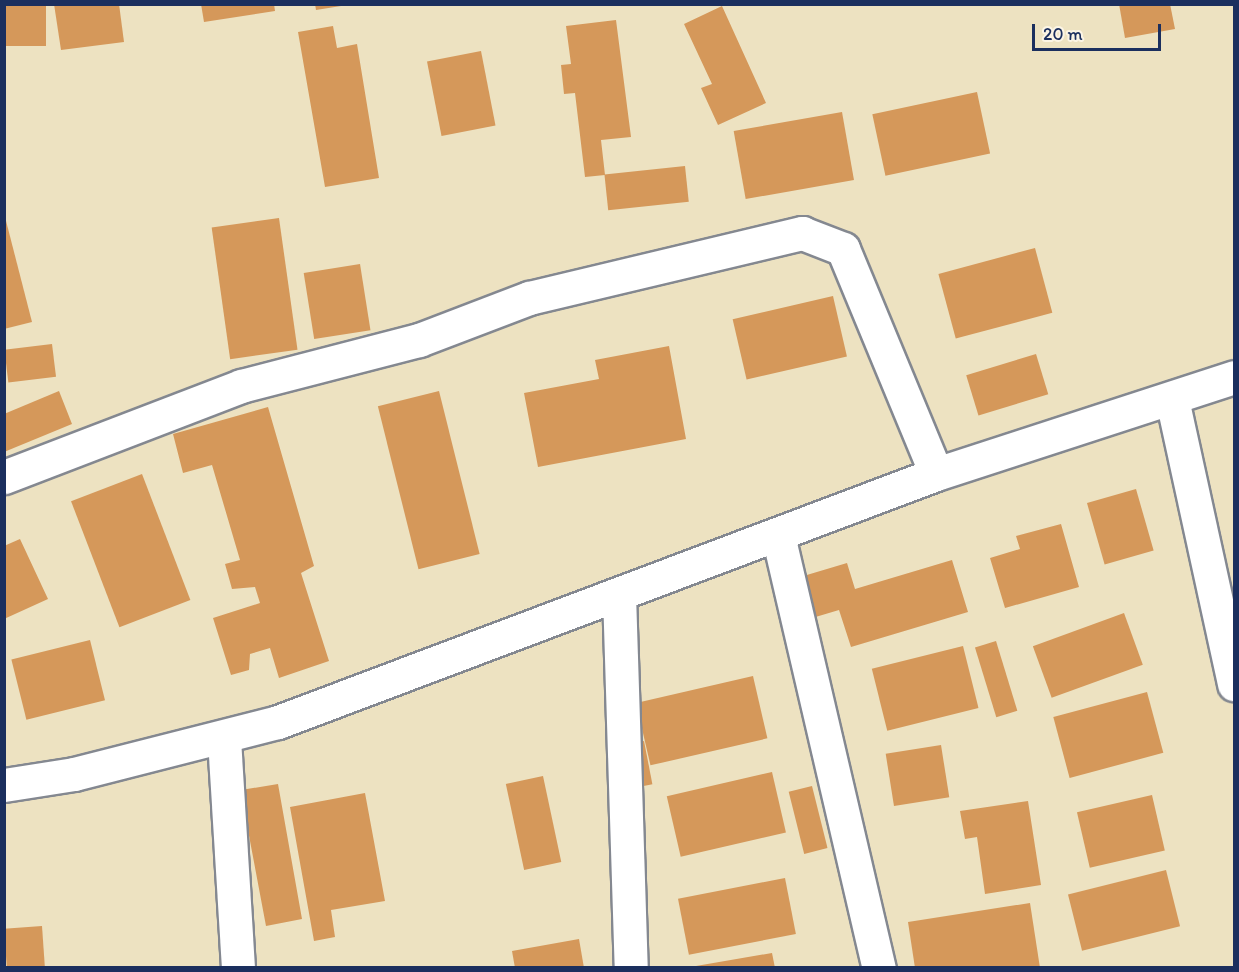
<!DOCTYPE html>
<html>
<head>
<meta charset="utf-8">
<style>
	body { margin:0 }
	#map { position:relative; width:1239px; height:972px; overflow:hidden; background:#ede2c1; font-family:Itim,sans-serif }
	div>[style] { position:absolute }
	.building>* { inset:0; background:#d5985a; transform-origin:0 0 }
	.roads { filter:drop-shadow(2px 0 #848890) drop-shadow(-2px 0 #848890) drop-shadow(0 2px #848890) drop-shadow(0 -2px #848890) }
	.minor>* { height:33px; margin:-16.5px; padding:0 16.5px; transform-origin:16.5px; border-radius:16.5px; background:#fff }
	span { translate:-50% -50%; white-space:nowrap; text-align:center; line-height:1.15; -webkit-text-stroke:6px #fcf5e5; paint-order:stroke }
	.frame { position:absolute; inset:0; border:6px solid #1b2f5e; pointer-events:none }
	.scale { position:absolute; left:1032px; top:24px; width:129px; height:27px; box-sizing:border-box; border:3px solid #1b2f5e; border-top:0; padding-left:8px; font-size:18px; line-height:21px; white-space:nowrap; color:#1b2f5e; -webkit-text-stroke:4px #fcf5e5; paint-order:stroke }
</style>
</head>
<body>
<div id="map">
	<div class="building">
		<div style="clip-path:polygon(54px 4px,119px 4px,124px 42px,61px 50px)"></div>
		<div style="clip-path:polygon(201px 4px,274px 4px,275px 11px,204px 22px)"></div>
		<div style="clip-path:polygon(315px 4px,341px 4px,341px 6px,316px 10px)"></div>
		<div style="clip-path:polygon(1119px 4px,1170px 4px,1175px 29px,1125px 38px)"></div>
		<div style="left:4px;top:5px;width:42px;height:41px"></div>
		<div style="clip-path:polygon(722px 6px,766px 103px,718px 125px,701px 88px,712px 84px,684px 24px)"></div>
		<div style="clip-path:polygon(616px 20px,631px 137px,601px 140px,605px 175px,585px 177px,575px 93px,564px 94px,561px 65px,571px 64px,566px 26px)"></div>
		<div style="clip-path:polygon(333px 26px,337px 48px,357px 44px,379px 178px,325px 187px,298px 32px)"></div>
		<div style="left:481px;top:51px;width:76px;height:55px;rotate:79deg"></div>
		<div style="left:977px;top:92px;width:63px;height:107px;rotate:78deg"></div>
		<div style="left:842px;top:112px;width:69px;height:110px;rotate:80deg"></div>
		<div style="left:685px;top:166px;width:36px;height:81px;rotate:84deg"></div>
		<div style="clip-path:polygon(4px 213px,32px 322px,4px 329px)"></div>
		<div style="left:279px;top:218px;width:133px;height:68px;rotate:82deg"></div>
		<div style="left:1035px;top:248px;width:67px;height:100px;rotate:75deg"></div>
		<div style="left:360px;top:264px;width:67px;height:57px;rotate:81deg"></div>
		<div style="left:833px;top:296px;width:62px;height:103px;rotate:77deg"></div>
		<div style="left:52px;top:344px;width:33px;height:48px;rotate:83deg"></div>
		<div style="clip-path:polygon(669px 346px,686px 439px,538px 467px,524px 393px,599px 379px,595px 360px)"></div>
		<div style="left:1036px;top:354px;width:42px;height:73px;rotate:73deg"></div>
		<div style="clip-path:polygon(59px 391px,72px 424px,4px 452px,4px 414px)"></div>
		<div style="left:439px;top:391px;width:168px;height:63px;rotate:76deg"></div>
		<div style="clip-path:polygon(268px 407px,314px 566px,301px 573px,329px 661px,279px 678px,270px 648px,250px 654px,249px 670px,231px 675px,213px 618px,260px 603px,255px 587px,232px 589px,225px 564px,240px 560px,212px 465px,183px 473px,173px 434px)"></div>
		<div style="left:142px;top:474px;width:135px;height:76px;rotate:69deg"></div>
		<div style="left:1136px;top:489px;width:64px;height:51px;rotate:74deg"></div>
		<div style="clip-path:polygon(1061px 524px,1079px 587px,1005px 608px,990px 558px,1020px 549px,1016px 536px)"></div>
		<div style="clip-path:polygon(20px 539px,48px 599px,4px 619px,4px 546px)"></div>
		<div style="clip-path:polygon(952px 560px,968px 612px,851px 647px,839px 610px,792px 624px,780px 583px,847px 563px,855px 589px)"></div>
		<div style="left:1124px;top:613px;width:55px;height:97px;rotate:70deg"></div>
		<div style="left:90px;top:640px;width:62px;height:81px;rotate:76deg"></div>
		<div style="left:996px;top:641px;width:73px;height:22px;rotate:73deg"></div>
		<div style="left:963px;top:646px;width:64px;height:94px;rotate:76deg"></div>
		<div style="left:753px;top:676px;width:64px;height:120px;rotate:77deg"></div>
		<div style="left:1147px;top:692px;width:63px;height:97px;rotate:75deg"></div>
		<div style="left:644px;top:741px;width:44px;height:18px;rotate:79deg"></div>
		<div style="left:941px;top:745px;width:53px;height:56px;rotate:81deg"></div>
		<div style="left:772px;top:772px;width:62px;height:108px;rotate:77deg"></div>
		<div style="left:543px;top:776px;width:88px;height:38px;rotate:78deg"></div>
		<div style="clip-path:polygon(278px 784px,302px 919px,266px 926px,247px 825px,229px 828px,241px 790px)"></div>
		<div style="left:812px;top:786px;width:64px;height:24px;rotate:76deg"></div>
		<div style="clip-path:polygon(365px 793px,385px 901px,331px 910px,335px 937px,314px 941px,290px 807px)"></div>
		<div style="left:1152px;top:795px;width:57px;height:77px;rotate:77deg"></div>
		<div style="clip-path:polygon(1028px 801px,1041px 885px,985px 894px,977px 837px,965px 839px,960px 811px)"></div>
		<div style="left:1166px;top:870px;width:58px;height:101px;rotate:76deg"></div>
		<div style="left:785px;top:878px;width:57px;height:109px;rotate:79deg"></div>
		<div style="clip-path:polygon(1030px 903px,1040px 968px,915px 968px,908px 922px)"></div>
		<div style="left:42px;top:926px;width:42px;height:38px;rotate:86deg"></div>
		<div style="clip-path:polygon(579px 939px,584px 968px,515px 968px,512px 951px)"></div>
		<div style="clip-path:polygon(772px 953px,775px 968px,696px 968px,696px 966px)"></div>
	</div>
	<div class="roads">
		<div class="minor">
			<div style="left:1172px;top:399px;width:292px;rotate:77.7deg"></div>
			<div style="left:4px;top:477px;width:254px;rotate:-21deg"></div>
			<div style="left:241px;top:386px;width:184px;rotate:-14.5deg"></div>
			<div style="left:419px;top:340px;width:118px;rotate:-20.9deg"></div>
			<div style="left:529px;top:298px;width:281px;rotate:-13.4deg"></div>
			<div style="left:802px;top:233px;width:44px;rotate:21.3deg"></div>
			<div style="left:843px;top:249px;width:243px;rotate:67.5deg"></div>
			<div style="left:778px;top:535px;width:445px;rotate:76.9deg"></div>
			<div style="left:619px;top:594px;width:374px;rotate:88.2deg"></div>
			<div style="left:224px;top:739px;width:229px;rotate:86.5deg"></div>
			<div style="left:4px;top:785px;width:71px;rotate:-8.9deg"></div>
			<div style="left:74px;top:774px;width:211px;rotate:-14.3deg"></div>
			<div style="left:278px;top:722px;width:703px;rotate:-20.65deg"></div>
			<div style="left:936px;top:474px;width:313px;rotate:-18deg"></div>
		</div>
	</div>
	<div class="frame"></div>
	<div class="scale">20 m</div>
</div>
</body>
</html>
